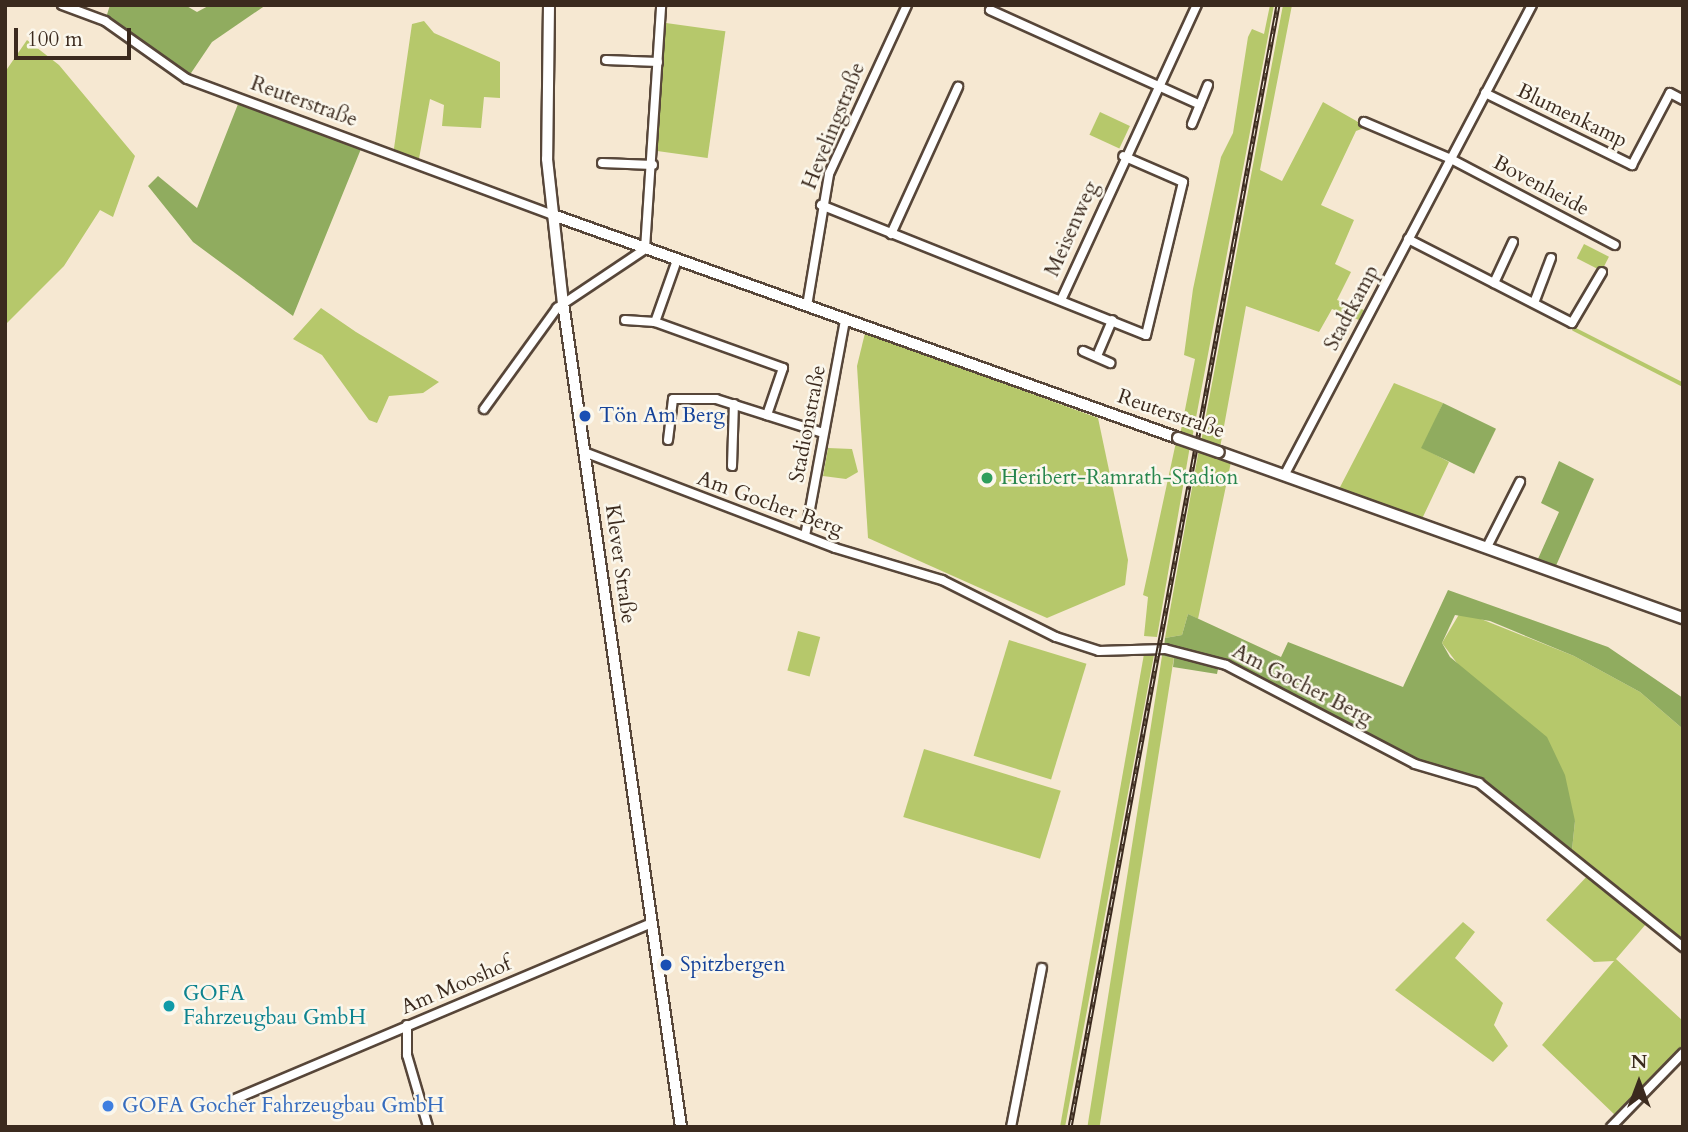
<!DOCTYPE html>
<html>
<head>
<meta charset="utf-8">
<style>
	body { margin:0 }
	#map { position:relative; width:1688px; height:1132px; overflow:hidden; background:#f6e8d2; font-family:Cardo,serif }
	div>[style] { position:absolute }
	.green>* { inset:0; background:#b6c86b; transform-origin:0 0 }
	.forest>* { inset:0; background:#90ac5f; transform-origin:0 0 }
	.roads { filter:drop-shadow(2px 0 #574639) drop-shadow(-2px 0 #574639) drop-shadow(0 2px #574639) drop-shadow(0 -2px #574639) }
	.street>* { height:8px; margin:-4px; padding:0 4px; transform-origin:4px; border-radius:4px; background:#fff }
	.secondary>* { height:10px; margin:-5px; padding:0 5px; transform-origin:5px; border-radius:5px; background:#fff }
	.rail>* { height:5px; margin-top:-2.5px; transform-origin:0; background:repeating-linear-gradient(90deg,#fbf7ec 0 8px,#3b2a1e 0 16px); box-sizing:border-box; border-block:2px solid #3b2a1e }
	.bridges { filter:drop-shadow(2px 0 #574639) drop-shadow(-2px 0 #574639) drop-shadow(0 2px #574639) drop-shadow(0 -2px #574639) }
	.secondary-bridge>* { height:10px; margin:-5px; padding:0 5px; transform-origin:5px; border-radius:5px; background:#fff }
	.dots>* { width:19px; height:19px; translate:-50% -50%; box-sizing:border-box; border:4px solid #fbf7ec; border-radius:50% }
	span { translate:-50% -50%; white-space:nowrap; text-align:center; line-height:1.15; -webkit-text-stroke:5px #fbf7ec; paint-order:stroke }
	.street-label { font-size:21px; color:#3b2a1e }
	.transit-label { font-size:21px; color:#164399 }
	.left { translate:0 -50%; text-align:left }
	.leisure-label { font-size:21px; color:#27864d }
	.culture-label { font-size:21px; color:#0d838f }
	.shop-label { font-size:21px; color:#366cbe }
	.frame { position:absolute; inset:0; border:7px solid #3b2a1e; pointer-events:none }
	.north { position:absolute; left:1604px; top:1048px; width:70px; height:70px; -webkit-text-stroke:5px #fbf7ec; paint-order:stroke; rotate:0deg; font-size:19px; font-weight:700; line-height:28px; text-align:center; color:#3b2a1e }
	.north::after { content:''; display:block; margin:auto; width:24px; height:32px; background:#3b2a1e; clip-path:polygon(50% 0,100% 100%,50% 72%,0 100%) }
	.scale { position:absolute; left:14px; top:28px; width:117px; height:32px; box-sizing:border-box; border:4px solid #3b2a1e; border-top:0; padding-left:9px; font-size:21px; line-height:24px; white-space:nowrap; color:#3b2a1e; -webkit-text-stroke:5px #fbf7ec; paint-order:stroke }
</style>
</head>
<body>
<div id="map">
	<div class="green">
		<div style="clip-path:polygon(1270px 5px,1274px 5px,1192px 439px,1180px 435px,1195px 359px,1184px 355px,1193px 289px,1221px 157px,1233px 133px,1248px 37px,1252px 29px,1264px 34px)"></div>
		<div style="clip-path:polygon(1283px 5px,1292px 5px,1260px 170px,1282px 181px,1323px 102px,1367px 127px,1356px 131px,1321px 205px,1354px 220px,1335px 264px,1351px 272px,1337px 300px,1364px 310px,1359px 320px,1332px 309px,1319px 332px,1246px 306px,1220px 448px,1201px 442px)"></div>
		<div style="clip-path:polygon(424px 21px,434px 33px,500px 62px,500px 98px,484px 97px,481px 128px,442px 126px,444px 105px,430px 99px,418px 164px,393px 155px,412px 24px)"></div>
		<div style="left:666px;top:23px;width:60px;height:128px;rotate:8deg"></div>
		<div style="clip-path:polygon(27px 40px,59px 65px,135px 156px,113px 217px,100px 210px,64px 266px,5px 325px,5px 72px)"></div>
		<div style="left:1100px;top:112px;width:33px;height:25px;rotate:25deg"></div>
		<div style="left:1584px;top:244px;width:28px;height:16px;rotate:27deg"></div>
		<div style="clip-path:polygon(321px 308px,356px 332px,439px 382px,423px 393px,389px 396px,377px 423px,369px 420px,322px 355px,293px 339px)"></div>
		<div style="left:1574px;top:327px;width:123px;height:4px;rotate:27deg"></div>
		<div style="clip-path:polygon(865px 333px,1098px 418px,1128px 560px,1125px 585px,1047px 618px,868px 538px,857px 366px)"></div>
		<div style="clip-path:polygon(1394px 383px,1443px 403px,1423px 448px,1449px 462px,1421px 521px,1338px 491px)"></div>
		<div style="clip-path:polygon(1176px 442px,1190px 446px,1157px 637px,1144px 636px,1148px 597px,1143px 595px)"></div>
		<div style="clip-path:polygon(828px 448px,852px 449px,858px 472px,846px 479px,823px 476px)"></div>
		<div style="clip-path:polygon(1199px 449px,1231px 462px,1198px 619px,1188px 614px,1182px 635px,1165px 638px)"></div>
		<div style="clip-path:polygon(1461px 611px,1574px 656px,1640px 692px,1683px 729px,1683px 944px,1572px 850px,1575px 821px,1442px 643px)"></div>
		<div style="left:798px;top:631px;width:23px;height:41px;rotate:15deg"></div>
		<div style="left:1009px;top:640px;width:81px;height:121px;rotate:17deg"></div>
		<div style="clip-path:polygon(1144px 654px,1154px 655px,1065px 1127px,1060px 1127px)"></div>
		<div style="left:1162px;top:656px;width:12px;height:479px;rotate:9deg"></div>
		<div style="left:924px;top:749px;width:143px;height:71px;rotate:17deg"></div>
		<div style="clip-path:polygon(1590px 873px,1646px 924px,1616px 959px,1683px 1021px,1683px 1046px,1616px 1116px,1542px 1045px,1614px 961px,1594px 962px,1546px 920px)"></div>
		<div style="clip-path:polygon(1463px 922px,1475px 932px,1455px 958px,1503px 1003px,1494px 1025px,1508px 1046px,1493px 1062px,1395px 990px)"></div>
	</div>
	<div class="forest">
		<div style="clip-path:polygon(110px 5px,185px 5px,197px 12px,210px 5px,266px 5px,212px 42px,187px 79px,105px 21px)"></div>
		<div style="clip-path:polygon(240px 99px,363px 144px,293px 316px,193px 242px,148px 186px,158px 176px,197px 208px)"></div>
		<div style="left:1443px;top:403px;width:59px;height:50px;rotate:26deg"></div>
		<div style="clip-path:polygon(1559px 461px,1594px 479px,1555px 568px,1537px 561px,1559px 512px,1541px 503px)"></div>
		<div style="clip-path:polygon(1448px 590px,1608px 647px,1683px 698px,1683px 729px,1640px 692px,1574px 656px,1490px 621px,1455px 615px,1442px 643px,1450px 657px,1547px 737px,1565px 775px,1575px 821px,1572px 850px,1480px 781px,1415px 762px,1220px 660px,1164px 647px,1165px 638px,1182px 635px,1188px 614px,1281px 657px,1288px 642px,1403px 687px)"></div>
		<div style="clip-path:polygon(1163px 650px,1219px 664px,1217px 674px,1173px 667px,1174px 658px,1162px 656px)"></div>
	</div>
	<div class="roads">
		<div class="street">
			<div style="left:62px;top:5px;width:46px;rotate:20.4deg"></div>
			<div style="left:105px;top:21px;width:100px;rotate:35.3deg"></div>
			<div style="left:187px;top:79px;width:390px;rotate:20.4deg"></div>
			<div style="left:990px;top:10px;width:230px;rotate:24.3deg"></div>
			<div style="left:606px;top:60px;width:52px;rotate:2.2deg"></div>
			<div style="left:1485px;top:93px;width:164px;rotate:26.1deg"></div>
			<div style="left:1632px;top:165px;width:81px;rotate:-62.2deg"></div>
			<div style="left:1670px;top:93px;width:15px;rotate:28deg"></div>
			<div style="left:1364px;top:122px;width:95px;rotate:23deg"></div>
			<div style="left:1451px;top:159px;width:185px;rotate:27.7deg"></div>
			<div style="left:1192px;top:124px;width:42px;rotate:-67.7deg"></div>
			<div style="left:602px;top:163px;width:51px;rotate:2.2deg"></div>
			<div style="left:821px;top:205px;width:350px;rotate:21.8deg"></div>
			<div style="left:1146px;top:335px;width:157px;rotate:-76.4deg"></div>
			<div style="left:1183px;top:182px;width:65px;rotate:-156.6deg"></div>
			<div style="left:891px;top:234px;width:162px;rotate:-65.5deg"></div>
			<div style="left:1408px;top:239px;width:184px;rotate:27.1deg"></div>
			<div style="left:1572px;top:323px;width:59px;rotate:-59.5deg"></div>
			<div style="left:677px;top:260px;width:66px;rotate:109.5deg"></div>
			<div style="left:655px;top:322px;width:136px;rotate:19.8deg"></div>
			<div style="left:783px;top:368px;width:50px;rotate:108.8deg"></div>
			<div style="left:1494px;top:283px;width:45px;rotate:-65.1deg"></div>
			<div style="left:1062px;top:298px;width:323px;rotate:-65.3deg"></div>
			<div style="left:1534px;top:303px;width:48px;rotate:-69.3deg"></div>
			<div style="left:807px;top:306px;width:134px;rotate:-80.5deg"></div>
			<div style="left:829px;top:174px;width:186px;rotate:-65.2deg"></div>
			<div style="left:625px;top:320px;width:30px;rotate:4deg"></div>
			<div style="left:1083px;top:351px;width:30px;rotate:24deg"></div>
			<div style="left:1097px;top:356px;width:39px;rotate:-67deg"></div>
			<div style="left:484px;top:409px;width:125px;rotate:-54.1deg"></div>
			<div style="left:557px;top:308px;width:106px;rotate:-33.8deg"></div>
			<div style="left:645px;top:249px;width:245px;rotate:-86.2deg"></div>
			<div style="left:668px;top:440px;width:41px;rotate:-83deg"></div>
			<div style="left:673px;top:399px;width:43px"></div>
			<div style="left:716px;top:399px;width:112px;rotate:17.6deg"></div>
			<div style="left:584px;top:452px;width:269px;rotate:20.9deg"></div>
			<div style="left:835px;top:548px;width:112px;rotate:16.7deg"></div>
			<div style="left:942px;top:580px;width:127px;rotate:26.6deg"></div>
			<div style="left:1056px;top:637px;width:45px;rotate:18deg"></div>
			<div style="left:1099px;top:651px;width:66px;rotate:-1.7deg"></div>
			<div style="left:1165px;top:649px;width:63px;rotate:14.7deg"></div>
			<div style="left:1226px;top:665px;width:213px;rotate:27.6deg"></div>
			<div style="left:1415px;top:764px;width:67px;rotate:16.5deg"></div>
			<div style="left:1479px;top:783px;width:262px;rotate:38.8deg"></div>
			<div style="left:732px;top:466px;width:62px;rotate:-88.2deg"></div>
			<div style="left:1285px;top:474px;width:530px;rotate:-62.23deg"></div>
			<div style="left:805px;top:536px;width:220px;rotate:-79.5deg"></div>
			<div style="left:1487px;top:547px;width:73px;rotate:-63.1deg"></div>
			<div style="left:407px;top:1025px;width:30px;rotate:90deg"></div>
			<div style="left:407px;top:1055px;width:75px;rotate:73.7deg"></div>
			<div style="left:235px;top:1099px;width:453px;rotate:-22.9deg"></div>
			<div style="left:1011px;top:1127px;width:162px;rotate:-79deg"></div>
			<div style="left:1611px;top:1127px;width:103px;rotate:-45.8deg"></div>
		</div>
		<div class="secondary">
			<div style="left:549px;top:5px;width:154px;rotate:90.7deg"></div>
			<div style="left:547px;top:159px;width:145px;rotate:83.7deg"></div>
			<div style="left:563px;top:303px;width:832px;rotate:81.85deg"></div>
			<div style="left:553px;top:215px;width:664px;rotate:19.64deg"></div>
			<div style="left:1219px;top:452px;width:493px;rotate:19.7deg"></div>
		</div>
	</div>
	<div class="rail">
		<div style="left:1070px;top:1127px;width:1141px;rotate:-79.5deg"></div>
	</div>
	<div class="bridges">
		<div class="secondary-bridge">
			<div style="left:1178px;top:438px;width:43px;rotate:18.9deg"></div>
		</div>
	</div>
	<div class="dots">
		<div style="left:585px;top:416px;background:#1a4fb4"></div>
		<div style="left:987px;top:478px;background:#2e9e5b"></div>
		<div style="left:666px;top:965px;background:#1a4fb4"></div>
		<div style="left:169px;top:1006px;background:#0f9aa8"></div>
		<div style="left:108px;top:1106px;background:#3f7fe0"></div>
	</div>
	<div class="street-label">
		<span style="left:304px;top:102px;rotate:20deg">Reuterstraße</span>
		<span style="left:1572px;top:116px;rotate:26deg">Blumenkamp</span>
		<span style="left:834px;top:126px;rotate:-68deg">Hevelingstraße</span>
		<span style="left:1541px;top:186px;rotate:28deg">Bovenheide</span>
		<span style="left:1072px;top:229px;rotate:-66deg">Meisenweg</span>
		<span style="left:1352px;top:308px;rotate:-62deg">Stadtkamp</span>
		<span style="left:1171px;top:414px;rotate:19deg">Reuterstraße</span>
		<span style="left:808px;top:424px;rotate:-79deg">Stadionstraße</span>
		<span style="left:770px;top:504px;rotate:20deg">Am Gocher Berg</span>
		<span style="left:620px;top:564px;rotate:82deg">Klever Straße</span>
		<span style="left:1302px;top:685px;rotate:27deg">Am Gocher Berg</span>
		<span style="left:456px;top:986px;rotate:-23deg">Am Mooshof</span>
	</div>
	<div class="transit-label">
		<span class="left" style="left:599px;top:416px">Tön Am Berg</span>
		<span class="left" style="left:680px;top:965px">Spitzbergen</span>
	</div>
	<div class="leisure-label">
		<span class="left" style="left:1001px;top:478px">Heribert-Ramrath-Stadion</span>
	</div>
	<div class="culture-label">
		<span class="left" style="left:183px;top:1006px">GOFA<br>Fahrzeugbau GmbH</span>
	</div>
	<div class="shop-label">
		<span class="left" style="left:122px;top:1106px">GOFA Gocher Fahrzeugbau GmbH</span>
	</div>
	<div class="frame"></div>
	<div class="north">N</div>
	<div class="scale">100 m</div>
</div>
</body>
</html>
